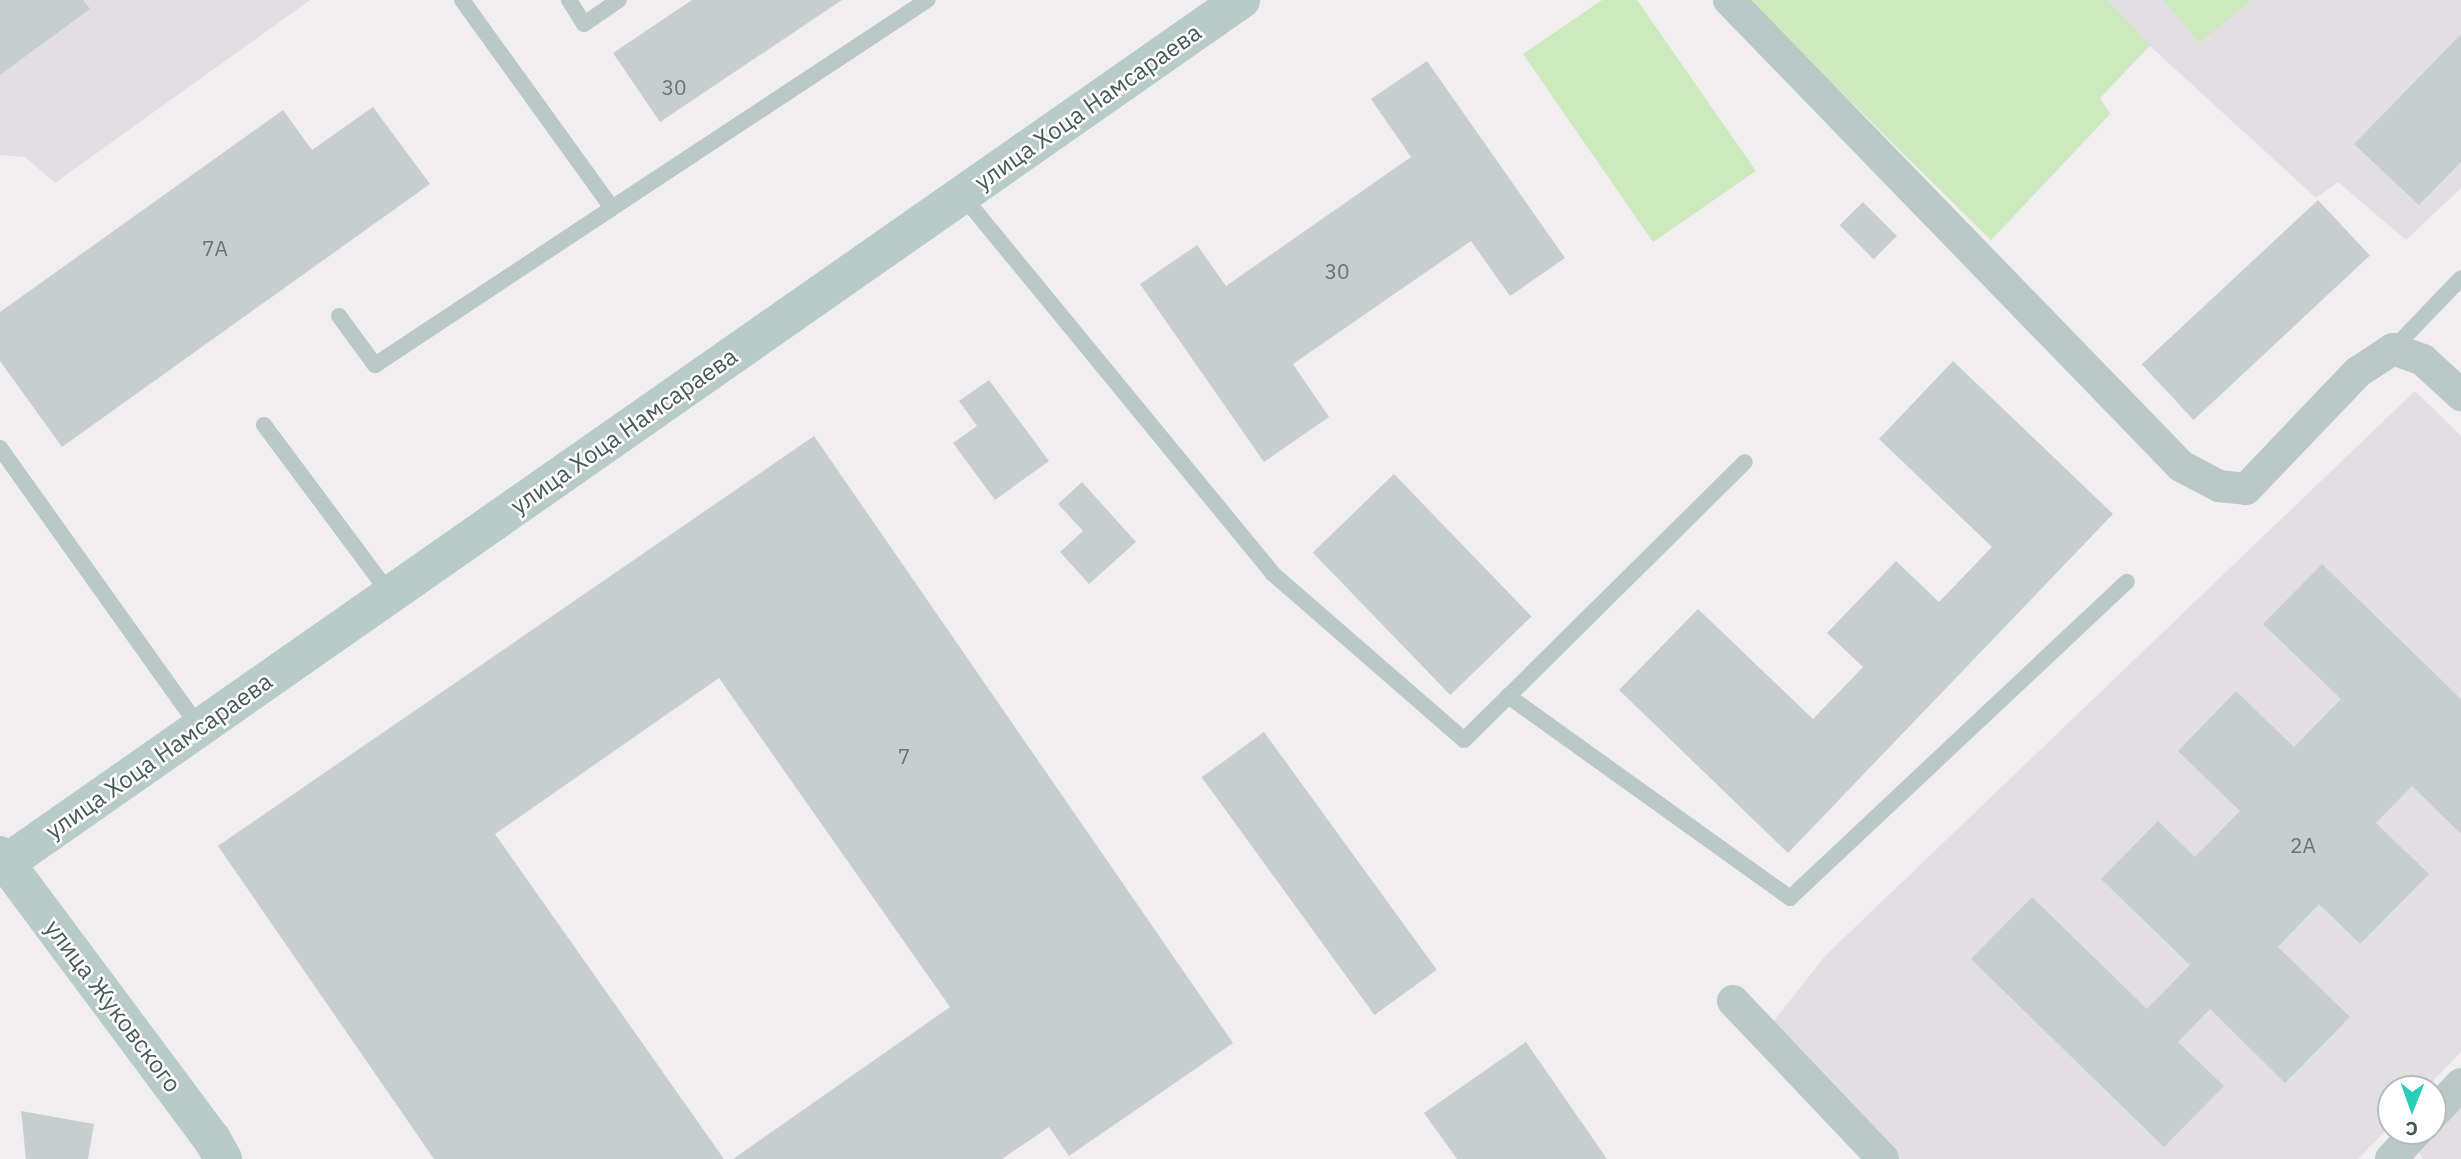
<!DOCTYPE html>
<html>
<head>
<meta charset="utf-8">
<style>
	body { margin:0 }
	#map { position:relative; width:2461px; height:1159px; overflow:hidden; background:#f0eeef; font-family:"IBM Plex Sans",sans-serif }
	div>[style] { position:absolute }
	.education>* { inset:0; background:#e1dfe1 }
	.green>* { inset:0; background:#cdeabf }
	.building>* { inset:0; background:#c8cece; transform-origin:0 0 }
	.lane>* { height:16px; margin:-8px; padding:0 8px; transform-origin:8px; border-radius:8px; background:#bac9c5 }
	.street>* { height:32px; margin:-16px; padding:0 16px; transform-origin:16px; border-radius:16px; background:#bac9c5 }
	.secondary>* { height:38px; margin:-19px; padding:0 19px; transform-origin:19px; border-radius:19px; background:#b8cbc7 }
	span { translate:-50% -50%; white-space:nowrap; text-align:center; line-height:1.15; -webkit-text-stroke:5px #fff; paint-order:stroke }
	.number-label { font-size:21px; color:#677673 }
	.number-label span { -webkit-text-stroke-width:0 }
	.street-label { font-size:24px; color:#475955 }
	.north { position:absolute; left:2377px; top:1075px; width:70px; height:70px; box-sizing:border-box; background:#fff; border:2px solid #b5bdbb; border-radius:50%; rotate:181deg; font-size:19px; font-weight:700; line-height:28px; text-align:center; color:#475955 }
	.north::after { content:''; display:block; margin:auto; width:24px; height:32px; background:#2aceb8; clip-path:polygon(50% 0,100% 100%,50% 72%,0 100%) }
</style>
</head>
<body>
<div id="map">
	<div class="education">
		<div style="clip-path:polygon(0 0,310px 0,55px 183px,25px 157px,0 155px)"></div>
		<div style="clip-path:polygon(1748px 0,2461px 0,2461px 188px,2406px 240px,2338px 182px,2316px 198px,2150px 46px,2100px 98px,2110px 114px,1991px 240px)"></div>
		<div style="clip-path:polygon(2415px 391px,2461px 436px,2461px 1052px,2425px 1089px,2391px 1089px,2391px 1125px,2358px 1159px,1888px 1159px,1762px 1036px,1826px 955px)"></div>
		<div style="clip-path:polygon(2461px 1106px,2461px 1159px,2424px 1159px,2417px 1151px)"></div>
	</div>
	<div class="green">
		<div style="clip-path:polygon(1602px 0,1637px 0,1756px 171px,1653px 242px,1523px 54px)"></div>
		<div style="clip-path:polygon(1748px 0,2107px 0,2150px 45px,2100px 98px,2110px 114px,1991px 240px)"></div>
		<div style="clip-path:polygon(2164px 0,2252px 0,2199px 43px)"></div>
	</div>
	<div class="building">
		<div style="clip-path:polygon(0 0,83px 0,90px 9px,0 75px)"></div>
		<div style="clip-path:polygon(692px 0,842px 0,660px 122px,613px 53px)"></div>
		<div style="clip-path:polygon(2461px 34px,2461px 162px,2419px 205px,2354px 144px)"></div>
		<div style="clip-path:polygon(1427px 61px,1565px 258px,1510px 296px,1471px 241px,1293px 364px,1329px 417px,1264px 462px,1140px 284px,1197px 245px,1226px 286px,1411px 157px,1371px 99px)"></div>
		<div style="clip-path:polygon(373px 107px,430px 184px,62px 447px,0 361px,0 312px,283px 110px,312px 150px)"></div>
		<div style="left:2318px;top:200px;width:76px;height:241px;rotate:47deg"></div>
		<div style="left:1863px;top:202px;width:48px;height:33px;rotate:45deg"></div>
		<div style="clip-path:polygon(1953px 361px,2113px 514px,1788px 853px,1619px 690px,1698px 609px,1813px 719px,1863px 667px,1827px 633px,1896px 561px,1939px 602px,1992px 547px,1879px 439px)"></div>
		<div style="clip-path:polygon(989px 380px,1049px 461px,995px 500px,953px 443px,977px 426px,959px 401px)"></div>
		<div style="clip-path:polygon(814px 436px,1233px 1043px,1069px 1156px,1049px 1127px,1002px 1159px,733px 1159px,950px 1007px,719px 678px,495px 834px,724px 1159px,434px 1159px,218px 846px)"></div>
		<div style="left:1394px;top:474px;width:198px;height:113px;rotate:46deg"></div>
		<div style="clip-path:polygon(1082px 482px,1136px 542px,1089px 584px,1060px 552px,1083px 531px,1058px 504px)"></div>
		<div style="clip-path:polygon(2322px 564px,2461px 699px,2461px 834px,2412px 786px,2376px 823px,2429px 874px,2360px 944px,2319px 904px,2278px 947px,2350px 1017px,2285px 1083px,2210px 1009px,2178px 1042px,2224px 1086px,2164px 1147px,1971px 959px,2032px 897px,2147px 1009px,2190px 965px,2101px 879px,2158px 821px,2195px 857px,2240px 811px,2178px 751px,2236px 691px,2294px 747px,2341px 699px,2263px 624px)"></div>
		<div style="left:1264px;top:732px;width:294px;height:77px;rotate:54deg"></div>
		<div style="clip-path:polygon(1526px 1042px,1607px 1159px,1457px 1159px,1424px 1113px)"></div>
		<div style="clip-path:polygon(21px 1111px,94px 1124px,88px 1159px,26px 1159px)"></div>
	</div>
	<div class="lane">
		<div style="left:462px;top:0;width:256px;rotate:54.2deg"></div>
		<div style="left:612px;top:208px;width:378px;rotate:-33.4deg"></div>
		<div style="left:569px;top:0;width:28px;rotate:58deg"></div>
		<div style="left:584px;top:24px;width:42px;rotate:-34.4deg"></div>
		<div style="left:962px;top:195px;width:489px;rotate:50.6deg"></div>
		<div style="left:1272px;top:573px;width:254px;rotate:41deg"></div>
		<div style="left:1464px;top:740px;width:395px;rotate:-44.7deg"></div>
		<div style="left:339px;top:316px;width:61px;rotate:53.7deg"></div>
		<div style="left:375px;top:365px;width:284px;rotate:-33.5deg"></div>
		<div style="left:2393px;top:349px;width:98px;rotate:-46.2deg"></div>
		<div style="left:264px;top:425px;width:211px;rotate:53.3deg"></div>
		<div style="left:0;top:448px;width:343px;rotate:54.5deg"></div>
		<div style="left:1508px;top:696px;width:347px;rotate:35.6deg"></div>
		<div style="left:1790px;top:898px;width:462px;rotate:-43.2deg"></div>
	</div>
	<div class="street">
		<div style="left:1729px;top:0;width:649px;rotate:45.87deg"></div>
		<div style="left:2181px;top:466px;width:43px;rotate:27.8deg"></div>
		<div style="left:2219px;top:486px;width:27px;rotate:6deg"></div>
		<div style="left:2246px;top:489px;width:162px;rotate:-46.3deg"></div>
		<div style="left:2358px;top:372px;width:42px;rotate:-33.3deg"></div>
		<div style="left:2393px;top:349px;width:32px;rotate:20deg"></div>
		<div style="left:2423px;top:360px;width:52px;rotate:42.6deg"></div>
		<div style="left:1733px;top:1001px;width:218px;rotate:46.5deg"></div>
		<div style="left:2433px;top:1114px;width:41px;rotate:-47deg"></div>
		<div style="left:2391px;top:1159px;width:38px;rotate:-47deg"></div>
	</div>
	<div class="secondary">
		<div style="left:0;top:855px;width:354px;rotate:53.3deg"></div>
		<div style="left:212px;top:1139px;width:23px;rotate:61deg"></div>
		<div style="left:6px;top:863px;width:1507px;rotate:-34.95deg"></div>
	</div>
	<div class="number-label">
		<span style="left:674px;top:87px">30</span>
		<span style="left:215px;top:248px">7А</span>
		<span style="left:1337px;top:271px">30</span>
		<span style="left:904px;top:756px">7</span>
		<span style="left:2303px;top:845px">2А</span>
	</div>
	<div class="street-label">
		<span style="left:1088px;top:107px;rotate:-35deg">улица Хоца Намсараева</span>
		<span style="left:624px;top:431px;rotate:-35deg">улица Хоца Намсараева</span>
		<span style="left:159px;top:756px;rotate:-35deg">улица Хоца Намсараева</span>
		<span style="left:113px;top:1006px;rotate:53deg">улица Жуковского</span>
	</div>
	<div class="north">С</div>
</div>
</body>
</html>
